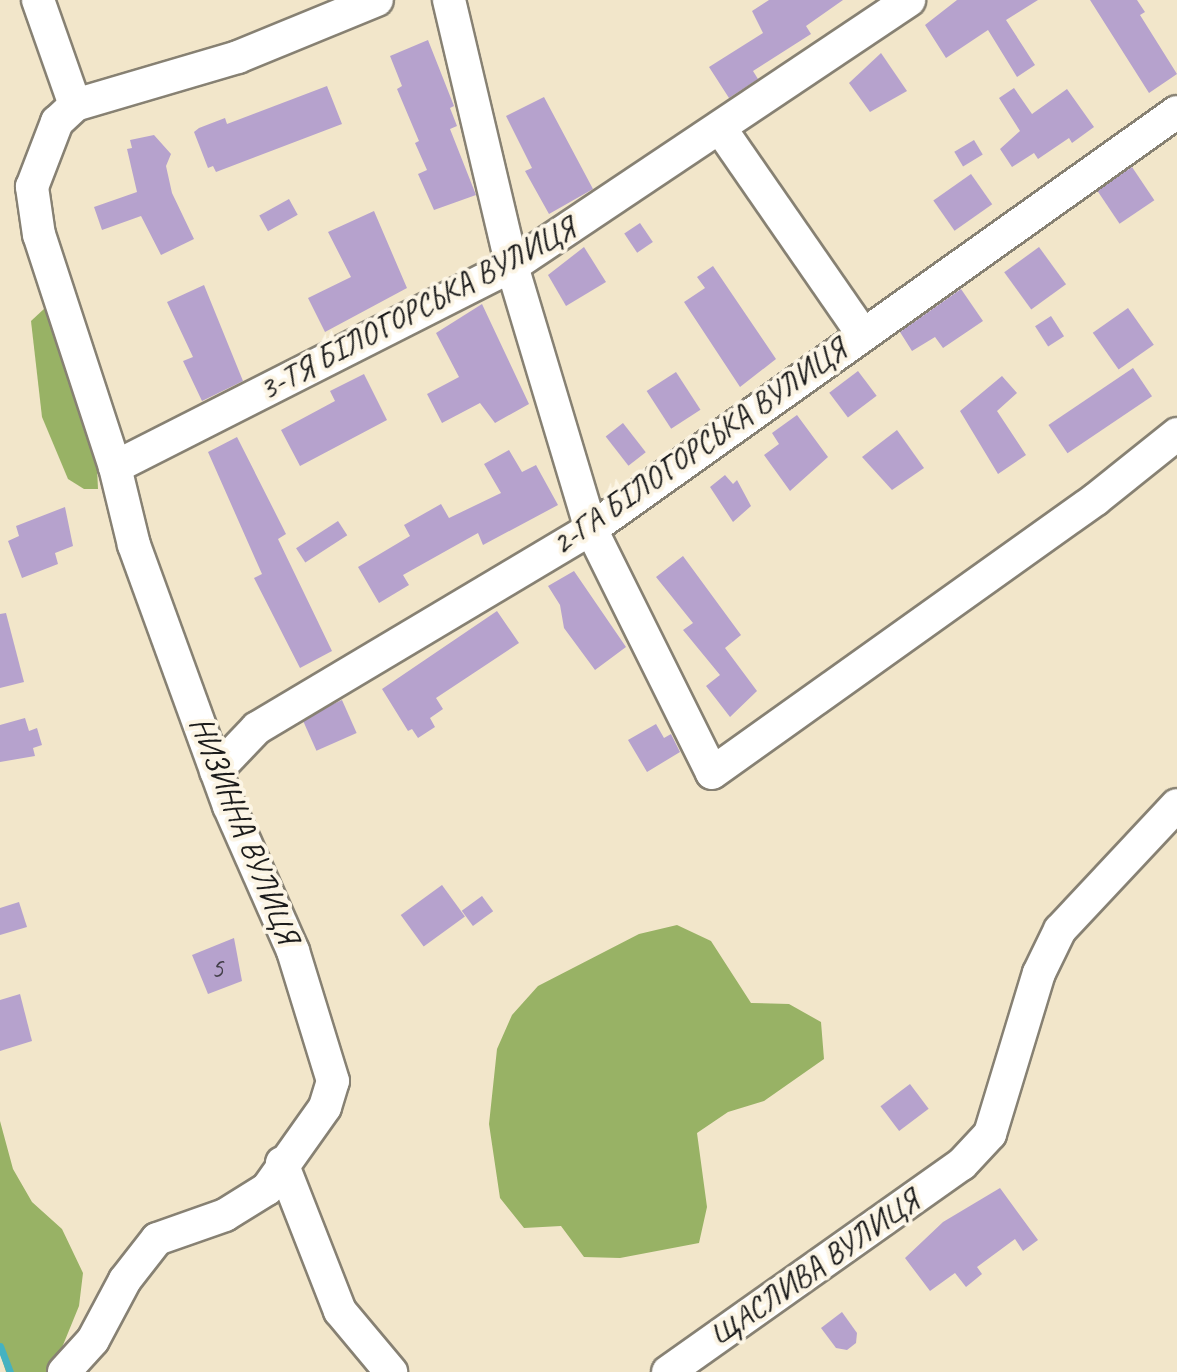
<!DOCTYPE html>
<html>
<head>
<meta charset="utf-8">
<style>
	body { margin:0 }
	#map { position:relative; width:1177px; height:1372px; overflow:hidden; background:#f2e6ca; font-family:Caveat,sans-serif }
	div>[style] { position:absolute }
	.forest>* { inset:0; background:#98b265 }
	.stream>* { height:7px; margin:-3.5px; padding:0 3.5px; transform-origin:3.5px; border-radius:3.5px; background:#45b2c1 }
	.building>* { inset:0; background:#b6a2cd; transform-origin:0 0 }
	.roads { filter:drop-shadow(2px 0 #878173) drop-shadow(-2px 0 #878173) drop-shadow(0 2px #878173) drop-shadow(0 -2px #878173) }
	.minor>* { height:32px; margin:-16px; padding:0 16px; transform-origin:16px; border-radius:16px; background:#fff }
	span { translate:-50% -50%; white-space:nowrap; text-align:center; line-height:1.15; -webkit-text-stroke:8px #fcf5e5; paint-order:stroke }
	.number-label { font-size:28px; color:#423e48 }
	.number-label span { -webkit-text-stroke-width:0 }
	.street-label { font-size:32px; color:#1c1c1c }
</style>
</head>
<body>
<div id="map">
	<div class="forest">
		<div style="clip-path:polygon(45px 308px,97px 468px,98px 489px,84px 489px,68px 479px,42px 417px,31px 321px)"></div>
		<div style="clip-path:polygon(677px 925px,711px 941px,751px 1003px,789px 1004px,821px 1022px,824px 1059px,764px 1101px,728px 1112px,697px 1133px,707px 1207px,699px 1243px,620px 1258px,584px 1257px,561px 1226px,524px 1228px,500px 1198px,489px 1124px,497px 1049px,512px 1015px,538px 986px,639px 934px)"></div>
		<div style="clip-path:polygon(0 1121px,13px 1169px,32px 1202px,62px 1229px,83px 1273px,79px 1306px,52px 1372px,6px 1372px,0 1353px)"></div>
	</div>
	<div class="stream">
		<div style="left:0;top:1346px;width:28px;rotate:69deg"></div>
	</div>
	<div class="building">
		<div style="clip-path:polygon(769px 0,843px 0,806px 26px,811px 34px,753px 71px,758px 79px,729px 98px,709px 67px,763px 33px,752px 11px)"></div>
		<div style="clip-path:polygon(957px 0,1038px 0,1006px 20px,1035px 65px,1017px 77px,988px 30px,946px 58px,925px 25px)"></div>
		<div style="clip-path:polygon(1090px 0,1137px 0,1145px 12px,1140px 15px,1177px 74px,1149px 93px)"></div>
		<div style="clip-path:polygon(428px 40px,454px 106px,450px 108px,457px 126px,450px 129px,476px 195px,434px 210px,418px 174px,427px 170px,415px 143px,419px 141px,397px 89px,402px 86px,390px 56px)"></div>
		<div style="clip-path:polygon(881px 53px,907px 91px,870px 112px,849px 83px)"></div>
		<div style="clip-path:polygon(327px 86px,342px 124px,216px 172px,213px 166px,208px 168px,194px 132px,199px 128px,225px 118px,227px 124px)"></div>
		<div style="clip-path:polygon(1014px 88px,1032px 114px,1067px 89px,1094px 127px,1072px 143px,1069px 138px,1038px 159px,1034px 153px,1012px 167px,1000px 149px,1020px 131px,999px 98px)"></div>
		<div style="clip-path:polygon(544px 97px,593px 189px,549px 214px,525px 171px,532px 168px,506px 116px)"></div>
		<div style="clip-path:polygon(154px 135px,171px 154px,166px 166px,172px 193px,194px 239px,161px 255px,141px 216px,102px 230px,94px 207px,137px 192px,127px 149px,132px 148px,130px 140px)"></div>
		<div style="left:974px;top:140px;width:17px;height:23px;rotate:59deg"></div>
		<div style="left:1132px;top:167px;width:40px;height:42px;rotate:56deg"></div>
		<div style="left:971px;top:174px;width:37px;height:46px;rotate:55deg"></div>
		<div style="left:289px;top:199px;width:18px;height:34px;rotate:61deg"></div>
		<div style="clip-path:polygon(374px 211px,407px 288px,325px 332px,308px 298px,351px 277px,328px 232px)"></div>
		<div style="left:640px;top:223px;width:23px;height:19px;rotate:56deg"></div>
		<div style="clip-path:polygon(584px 247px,606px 282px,566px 306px,548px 275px)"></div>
		<div style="left:1039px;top:247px;width:46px;height:43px;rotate:54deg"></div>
		<div style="clip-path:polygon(713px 266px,776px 359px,740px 387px,684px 302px,705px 288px,697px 277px)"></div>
		<div style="clip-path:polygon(204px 285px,243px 381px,202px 401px,183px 361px,193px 357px,167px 302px)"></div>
		<div style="clip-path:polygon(961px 289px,983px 321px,943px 348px,935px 337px,912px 351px,900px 332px)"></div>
		<div style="clip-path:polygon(482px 304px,529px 404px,495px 423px,480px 403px,442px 423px,427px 394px,459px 377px,436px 333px)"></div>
		<div style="left:1128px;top:308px;width:45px;height:43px;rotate:55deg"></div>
		<div style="left:1051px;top:316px;width:24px;height:19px;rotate:57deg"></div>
		<div style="left:1133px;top:368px;width:34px;height:102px;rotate:56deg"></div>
		<div style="left:858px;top:371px;width:31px;height:36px;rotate:53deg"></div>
		<div style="left:676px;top:372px;width:45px;height:35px;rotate:57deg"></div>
		<div style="clip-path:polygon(364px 374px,387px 420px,300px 466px,281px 430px,335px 401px,330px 391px)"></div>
		<div style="clip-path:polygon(1002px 376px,1017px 393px,997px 411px,1026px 455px,998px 474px,960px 411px)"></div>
		<div style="clip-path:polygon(797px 415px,828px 457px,790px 491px,764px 455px,779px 444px,772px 433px)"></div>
		<div style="left:623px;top:423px;width:37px;height:22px;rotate:52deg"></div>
		<div style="clip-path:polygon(897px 430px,924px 468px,892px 490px,862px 457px)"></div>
		<div style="clip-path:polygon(237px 437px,286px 534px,278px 539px,332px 651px,300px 668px,254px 578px,262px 574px,208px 452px)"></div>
		<div style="clip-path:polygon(509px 450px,522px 472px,536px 465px,558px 505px,483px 545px,478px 533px,403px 575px,409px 585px,379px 603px,358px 567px,410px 536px,404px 525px,441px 504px,449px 518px,501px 493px,484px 464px)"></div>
		<div style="clip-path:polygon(725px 475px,733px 484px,737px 480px,751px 506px,733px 522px,710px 487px)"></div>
		<div style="clip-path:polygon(65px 507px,73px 546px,55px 553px,58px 564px,22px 578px,8px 541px,19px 536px,16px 526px)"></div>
		<div style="left:338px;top:521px;width:17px;height:50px;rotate:57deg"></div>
		<div style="clip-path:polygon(683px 556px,741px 635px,725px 648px,757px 691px,730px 717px,706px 686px,720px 675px,683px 630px,693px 623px,656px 577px)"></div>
		<div style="clip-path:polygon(574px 571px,626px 647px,595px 670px,564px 628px,560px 605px,548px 586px)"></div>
		<div style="clip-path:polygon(497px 611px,519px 643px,436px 698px,443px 709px,430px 718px,435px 727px,418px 738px,412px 729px,408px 731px,382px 689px)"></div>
		<div style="clip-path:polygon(6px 613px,24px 682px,0 688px,0 614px)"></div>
		<div style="left:342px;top:700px;width:36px;height:44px;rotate:66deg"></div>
		<div style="clip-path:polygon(25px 718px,29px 731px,37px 728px,42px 745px,33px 748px,35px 756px,0 762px,0 725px)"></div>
		<div style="clip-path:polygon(656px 724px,664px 738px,671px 734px,680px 752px,647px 772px,628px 740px)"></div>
		<div style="left:442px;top:885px;width:39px;height:51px;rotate:54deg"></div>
		<div style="left:482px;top:896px;width:19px;height:25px;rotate:54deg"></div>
		<div style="clip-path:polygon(19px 902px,27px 927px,0 935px,0 908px)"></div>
		<div style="clip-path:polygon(234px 938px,242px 981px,208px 994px,192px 955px)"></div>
		<div style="clip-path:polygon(20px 994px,32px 1041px,0 1051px,0 1000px)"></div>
		<div style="left:910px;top:1084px;width:31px;height:37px;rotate:53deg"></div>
		<div style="clip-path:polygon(1000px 1188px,1038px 1240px,1023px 1251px,1015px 1239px,977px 1267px,982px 1274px,966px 1287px,955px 1273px,930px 1291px,905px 1258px,943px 1222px)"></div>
		<div style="clip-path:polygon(842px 1312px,857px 1333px,856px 1343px,847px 1350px,836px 1348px,821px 1328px)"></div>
	</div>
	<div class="roads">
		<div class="minor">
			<div style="left:38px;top:0;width:111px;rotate:70.6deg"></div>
			<div style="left:449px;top:0;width:273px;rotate:76.7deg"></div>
			<div style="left:512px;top:266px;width:275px;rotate:73.3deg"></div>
			<div style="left:591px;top:529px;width:272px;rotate:63.6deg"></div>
			<div style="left:712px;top:773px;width:472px;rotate:-35.5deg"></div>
			<div style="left:1096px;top:499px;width:104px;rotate:-38.7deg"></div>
			<div style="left:720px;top:128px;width:248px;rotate:55.3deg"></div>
			<div style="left:115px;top:467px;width:445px;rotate:-26.9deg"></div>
			<div style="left:512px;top:266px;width:478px;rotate:-33.8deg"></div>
			<div style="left:216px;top:771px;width:59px;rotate:-46.4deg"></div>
			<div style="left:257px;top:728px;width:389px;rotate:-30.8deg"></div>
			<div style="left:591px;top:529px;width:719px;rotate:-35.44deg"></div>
			<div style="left:282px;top:1163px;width:159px;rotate:68.6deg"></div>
			<div style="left:340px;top:1311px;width:80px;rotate:50.1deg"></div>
			<div style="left:64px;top:1372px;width:43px;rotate:-47.8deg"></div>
			<div style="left:93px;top:1340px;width:68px;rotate:-61.9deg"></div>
			<div style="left:125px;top:1280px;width:52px;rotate:-52deg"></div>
			<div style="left:157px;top:1239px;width:72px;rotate:-19.4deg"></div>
			<div style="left:225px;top:1215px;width:49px;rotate:-31.8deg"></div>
			<div style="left:267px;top:1189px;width:100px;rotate:-54.7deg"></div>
			<div style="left:325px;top:1107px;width:27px;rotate:-73deg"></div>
			<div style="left:333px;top:1081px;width:136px;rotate:-107.1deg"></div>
			<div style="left:293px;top:951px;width:158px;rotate:-113.8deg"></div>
			<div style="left:229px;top:806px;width:278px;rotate:-110deg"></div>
			<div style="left:134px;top:545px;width:80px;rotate:-103.7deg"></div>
			<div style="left:115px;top:467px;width:244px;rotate:-108.1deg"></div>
			<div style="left:39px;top:235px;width:49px;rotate:-98.3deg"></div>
			<div style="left:32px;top:187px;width:70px;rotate:-69deg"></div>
			<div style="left:57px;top:122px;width:25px;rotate:-43deg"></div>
			<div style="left:75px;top:105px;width:170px;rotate:-16.4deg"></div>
			<div style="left:238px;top:57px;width:150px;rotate:-22.3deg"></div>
			<div style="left:668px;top:1372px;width:360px;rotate:-35.3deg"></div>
			<div style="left:962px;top:1164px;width:41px;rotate:-47deg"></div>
			<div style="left:990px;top:1134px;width:168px;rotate:-73.1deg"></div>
			<div style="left:1039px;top:973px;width:48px;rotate:-64deg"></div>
			<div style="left:1060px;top:930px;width:171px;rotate:-46.9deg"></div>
		</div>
	</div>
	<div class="number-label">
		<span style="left:217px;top:968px">5</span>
	</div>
	<div class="street-label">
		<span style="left:417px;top:309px;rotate:-28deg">3-ТЯ БІЛОГОРСЬКА ВУЛИЦЯ</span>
		<span style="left:699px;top:447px;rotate:-35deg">2-ГА БІЛОГОРСЬКА ВУЛИЦЯ</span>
		<span style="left:244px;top:830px;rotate:68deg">НИЗИННА ВУЛИЦЯ</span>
		<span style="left:815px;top:1268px;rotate:-35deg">ЩАСЛИВА ВУЛИЦЯ</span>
	</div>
</div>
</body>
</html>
